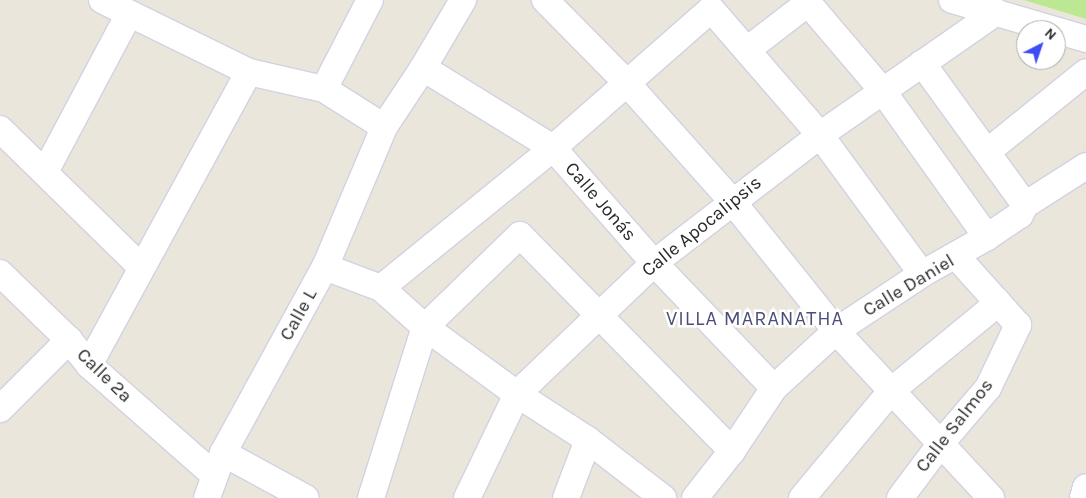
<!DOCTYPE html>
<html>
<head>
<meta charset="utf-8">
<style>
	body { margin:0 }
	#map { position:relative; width:1086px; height:498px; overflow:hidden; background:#ebe6db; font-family:Karla,sans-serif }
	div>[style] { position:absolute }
	.pitch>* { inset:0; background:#bce894 }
	.roads { filter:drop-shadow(1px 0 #d1d2e2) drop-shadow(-1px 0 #d1d2e2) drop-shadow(0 1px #d1d2e2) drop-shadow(0 -1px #d1d2e2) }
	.minor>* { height:26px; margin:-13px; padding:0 13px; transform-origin:13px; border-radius:13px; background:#fff }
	span { translate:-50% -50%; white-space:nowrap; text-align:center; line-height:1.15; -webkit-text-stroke:5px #fff; paint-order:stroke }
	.street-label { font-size:19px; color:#292929 }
	.neighbourhood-label { font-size:20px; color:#4b4e79; letter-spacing:1px }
	.north { position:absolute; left:1016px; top:20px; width:50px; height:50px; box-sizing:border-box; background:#fff; border:1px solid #a9a9a9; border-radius:50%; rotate:41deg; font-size:14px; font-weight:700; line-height:20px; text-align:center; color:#292929 }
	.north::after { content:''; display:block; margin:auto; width:18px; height:22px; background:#3e4df5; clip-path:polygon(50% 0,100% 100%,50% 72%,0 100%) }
</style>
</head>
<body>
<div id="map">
	<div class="pitch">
		<div style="clip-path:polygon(1024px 0,1086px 0,1086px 19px)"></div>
	</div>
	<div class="roads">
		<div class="minor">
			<div style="left:102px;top:0;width:164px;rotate:26.1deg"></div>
			<div style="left:249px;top:72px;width:77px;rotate:12.8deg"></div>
			<div style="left:324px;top:89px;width:71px;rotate:32.3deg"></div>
			<div style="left:545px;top:0;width:114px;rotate:45.4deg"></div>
			<div style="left:625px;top:81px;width:161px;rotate:48.3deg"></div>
			<div style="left:732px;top:201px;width:166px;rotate:51.3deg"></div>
			<div style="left:836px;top:331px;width:228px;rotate:47.1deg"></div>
			<div style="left:952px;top:0;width:140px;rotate:16.2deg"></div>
			<div style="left:747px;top:50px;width:77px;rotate:-37.6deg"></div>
			<div style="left:808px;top:3px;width:114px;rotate:49.6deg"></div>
			<div style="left:882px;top:90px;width:181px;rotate:54.5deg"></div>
			<div style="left:922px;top:63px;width:175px;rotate:54deg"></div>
			<div style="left:423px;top:68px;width:153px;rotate:31.6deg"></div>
			<div style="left:553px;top:148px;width:153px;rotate:48.7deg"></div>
			<div style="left:654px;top:263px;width:173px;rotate:46.2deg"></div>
			<div style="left:324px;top:89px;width:100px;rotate:-62.7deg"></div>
			<div style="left:0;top:129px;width:197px;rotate:44.4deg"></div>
			<div style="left:987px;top:152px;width:127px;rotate:-38.9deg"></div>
			<div style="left:45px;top:172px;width:179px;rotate:-62deg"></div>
			<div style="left:325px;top:267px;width:60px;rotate:20.6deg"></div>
			<div style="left:381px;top:288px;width:59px;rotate:41.6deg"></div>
			<div style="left:425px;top:327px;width:114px;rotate:36.1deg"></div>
			<div style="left:517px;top:394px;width:85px;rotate:32.9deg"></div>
			<div style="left:588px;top:440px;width:95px;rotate:37.7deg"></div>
			<div style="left:0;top:273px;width:96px;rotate:44.2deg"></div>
			<div style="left:69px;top:340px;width:32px;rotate:51deg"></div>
			<div style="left:89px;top:365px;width:165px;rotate:41.3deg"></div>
			<div style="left:381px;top:288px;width:222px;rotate:-39.1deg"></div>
			<div style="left:553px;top:148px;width:210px;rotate:-41.3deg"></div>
			<div style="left:711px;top:9px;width:167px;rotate:49.1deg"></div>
			<div style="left:820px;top:135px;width:172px;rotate:53.7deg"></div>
			<div style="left:89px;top:365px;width:334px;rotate:-61.4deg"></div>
			<div style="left:0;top:409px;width:98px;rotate:-45deg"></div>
			<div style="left:223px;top:453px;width:94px;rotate:28.5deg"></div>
			<div style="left:207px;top:498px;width:48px;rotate:-70.4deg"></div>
			<div style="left:223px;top:453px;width:212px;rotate:-61.3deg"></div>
			<div style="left:325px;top:267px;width:152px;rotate:-67.1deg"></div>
			<div style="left:384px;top:127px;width:71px;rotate:-56.5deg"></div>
			<div style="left:423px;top:68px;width:79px;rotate:-59.5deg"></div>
			<div style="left:371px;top:498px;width:179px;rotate:-72.5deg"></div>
			<div style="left:425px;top:327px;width:132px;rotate:-44.1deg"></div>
			<div style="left:520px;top:235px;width:303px;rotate:45.5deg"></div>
			<div style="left:467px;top:498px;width:115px;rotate:-64.3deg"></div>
			<div style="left:517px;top:394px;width:190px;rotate:-43.7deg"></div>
			<div style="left:654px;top:263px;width:210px;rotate:-37.6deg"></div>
			<div style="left:820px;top:135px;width:215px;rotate:-34.9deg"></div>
			<div style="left:566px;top:498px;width:62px;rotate:-69.2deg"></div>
			<div style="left:695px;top:498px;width:60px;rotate:-51.8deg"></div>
			<div style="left:732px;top:451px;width:76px;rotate:-56.3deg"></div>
			<div style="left:774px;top:388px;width:84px;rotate:-42.6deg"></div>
			<div style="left:836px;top:331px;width:103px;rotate:-33.5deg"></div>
			<div style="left:922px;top:274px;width:75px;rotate:-29.6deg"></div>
			<div style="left:987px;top:237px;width:40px;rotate:-34deg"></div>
			<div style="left:1020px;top:215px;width:11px;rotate:-63deg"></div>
			<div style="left:1025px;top:205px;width:72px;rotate:-32.6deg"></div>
			<div style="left:802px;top:498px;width:139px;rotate:-50.2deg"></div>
			<div style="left:891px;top:391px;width:139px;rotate:-39.4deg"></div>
			<div style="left:900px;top:498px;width:70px;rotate:-53.1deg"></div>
			<div style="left:942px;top:442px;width:71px;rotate:-49.6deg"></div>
			<div style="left:988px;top:388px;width:70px;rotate:-64.5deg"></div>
			<div style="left:1018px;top:325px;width:91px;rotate:-131.9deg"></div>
			<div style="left:1083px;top:498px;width:11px;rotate:-75deg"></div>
		</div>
	</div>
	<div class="street-label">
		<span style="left:600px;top:202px;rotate:49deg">Calle Jonás</span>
		<span style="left:702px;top:227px;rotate:-39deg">Calle Apocalipsis</span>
		<span style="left:909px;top:286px;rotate:-31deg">Calle Daniel</span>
		<span style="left:299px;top:315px;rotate:-61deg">Calle L</span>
		<span style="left:104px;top:376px;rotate:44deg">Calle 2ª</span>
		<span style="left:955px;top:426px;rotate:-52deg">Calle Salmos</span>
	</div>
	<div class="neighbourhood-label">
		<span style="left:755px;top:318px">VILLA MARANATHA</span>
	</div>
	<div class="north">N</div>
</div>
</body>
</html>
